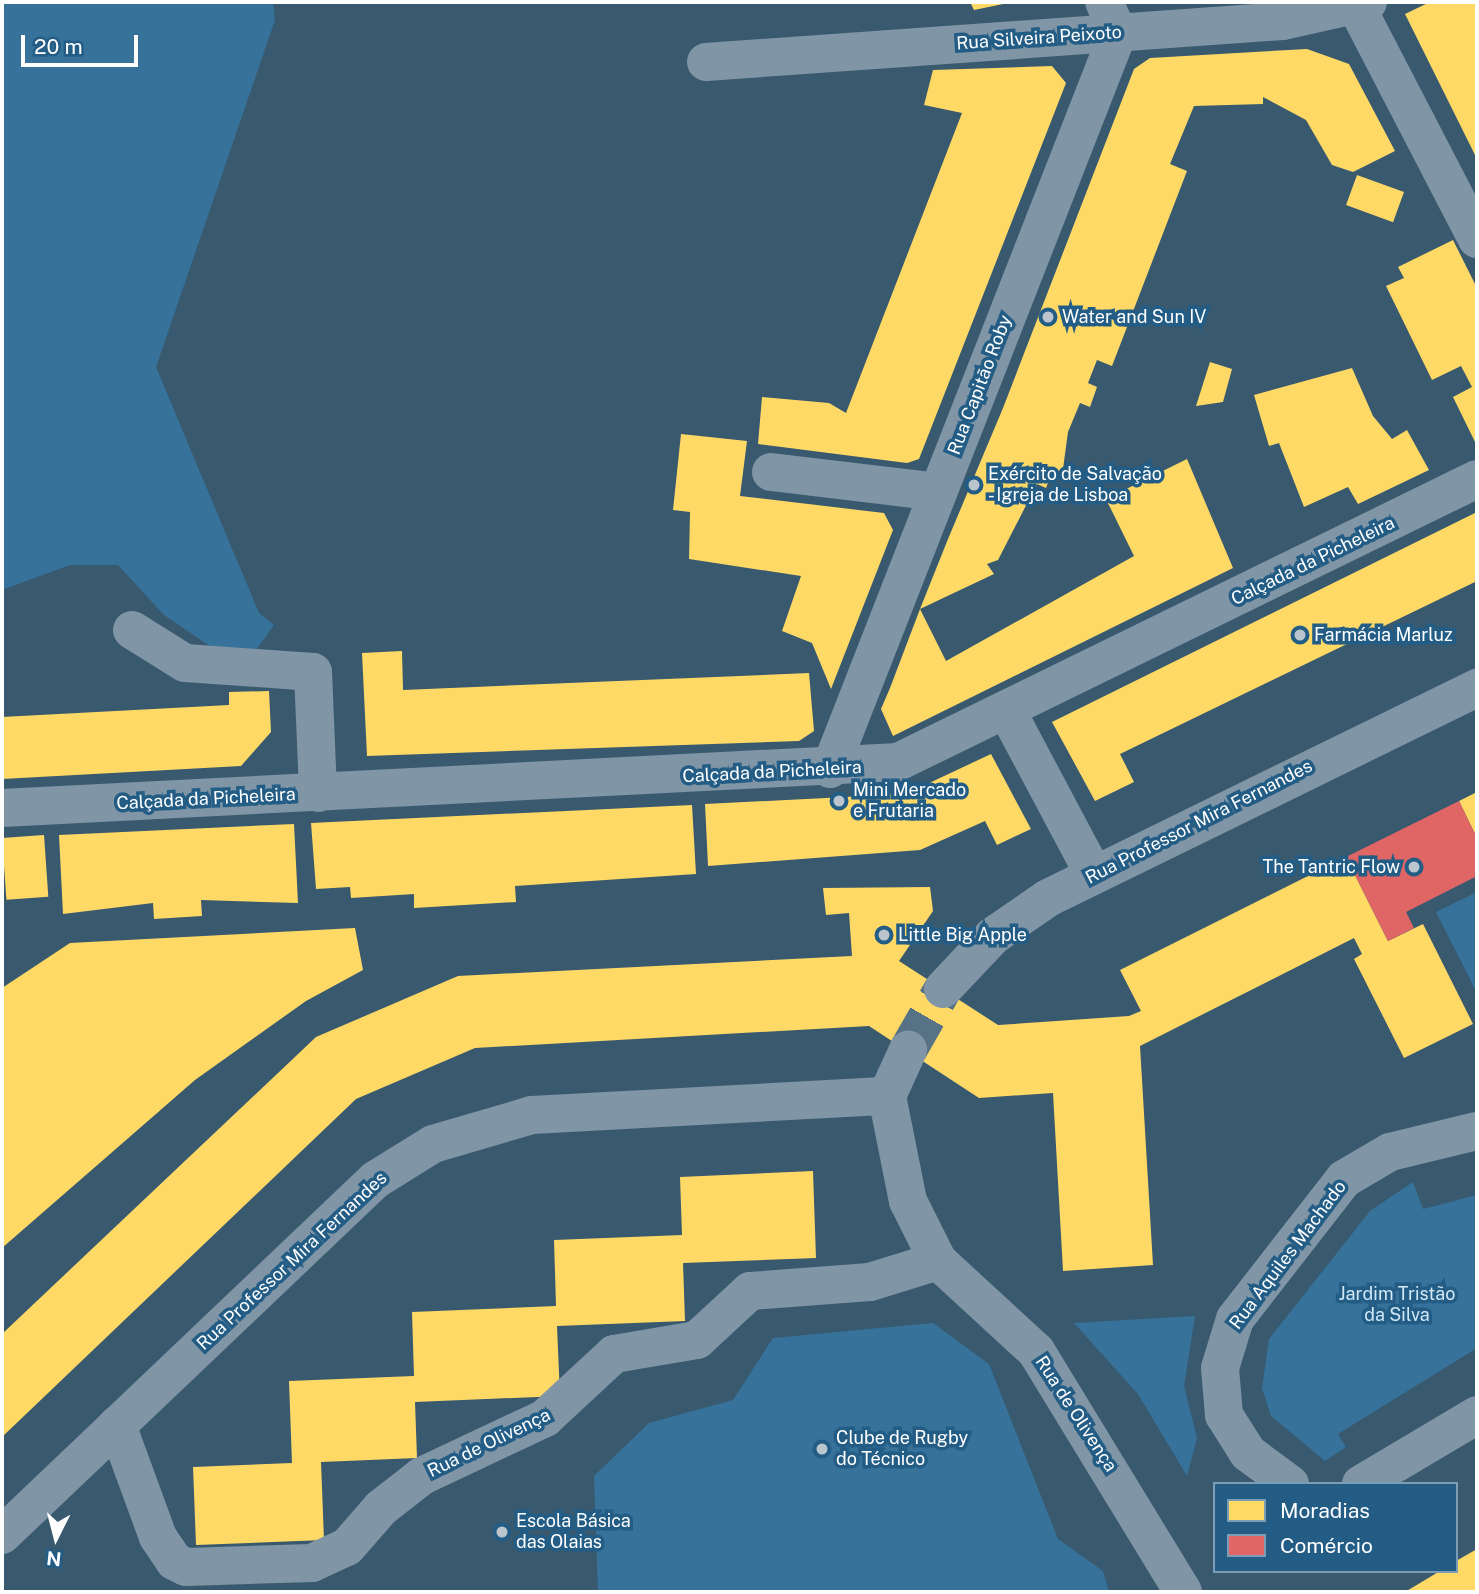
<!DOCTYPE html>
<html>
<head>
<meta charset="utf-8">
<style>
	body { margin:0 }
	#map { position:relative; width:1479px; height:1594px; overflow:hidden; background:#39596f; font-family:"Public Sans",sans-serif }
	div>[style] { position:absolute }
	.green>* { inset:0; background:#36729a }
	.homes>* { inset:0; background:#ffd966; transform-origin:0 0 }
	.shops>* { inset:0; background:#e06666 }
	.minor-tunnel>* { height:38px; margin-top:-19px; transform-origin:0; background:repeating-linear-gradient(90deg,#577285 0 38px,transparent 0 57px) }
	.minor>* { height:38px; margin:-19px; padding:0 19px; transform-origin:19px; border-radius:19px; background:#8095a5 }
	.dots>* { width:19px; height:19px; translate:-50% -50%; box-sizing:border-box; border:4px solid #235d85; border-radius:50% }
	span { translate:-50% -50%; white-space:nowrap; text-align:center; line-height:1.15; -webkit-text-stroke:7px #235d85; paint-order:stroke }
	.street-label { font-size:18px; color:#fff }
	.poi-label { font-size:18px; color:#fff }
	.left { translate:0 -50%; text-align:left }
	.right { translate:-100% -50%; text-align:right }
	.park-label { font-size:18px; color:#d1e8f7 }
	.frame { position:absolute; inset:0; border:4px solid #fff; pointer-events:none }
	.legend { position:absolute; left:1213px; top:1482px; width:245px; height:91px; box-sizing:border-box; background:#235d85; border:2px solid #7b9eb6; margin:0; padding:9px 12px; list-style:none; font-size:21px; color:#fff }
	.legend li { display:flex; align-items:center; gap:14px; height:35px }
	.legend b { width:35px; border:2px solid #7b9eb6 }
	.north { position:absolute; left:21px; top:1503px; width:70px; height:70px; -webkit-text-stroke:5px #235d85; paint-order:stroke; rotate:186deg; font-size:19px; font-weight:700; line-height:28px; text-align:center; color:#fff }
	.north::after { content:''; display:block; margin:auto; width:24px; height:32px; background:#fff; clip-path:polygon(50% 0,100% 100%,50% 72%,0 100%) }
	.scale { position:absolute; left:21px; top:35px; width:117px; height:32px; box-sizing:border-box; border:4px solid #fff; border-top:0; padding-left:9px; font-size:21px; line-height:24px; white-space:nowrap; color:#fff; -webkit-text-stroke:5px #235d85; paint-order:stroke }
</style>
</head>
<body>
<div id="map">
	<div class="green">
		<div style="clip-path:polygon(2px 2px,273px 2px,275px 20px,156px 367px,259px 613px,274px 625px,256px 650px,223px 655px,164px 615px,118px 565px,70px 565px,2px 590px)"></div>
		<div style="clip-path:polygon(1477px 892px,1477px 993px,1436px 912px)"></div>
		<div style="clip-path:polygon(1413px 1182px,1423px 1209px,1477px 1195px,1477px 1348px,1338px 1434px,1346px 1447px,1325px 1461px,1271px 1416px,1262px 1388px,1269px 1339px,1370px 1211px)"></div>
		<div style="clip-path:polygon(1195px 1316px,1184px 1386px,1197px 1438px,1187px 1476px,1138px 1394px,1074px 1323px)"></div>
		<div style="clip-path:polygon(933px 1323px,989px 1364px,1058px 1539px,1103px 1571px,1109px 1592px,598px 1592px,594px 1476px,649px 1423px,733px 1400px,773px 1338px)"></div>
	</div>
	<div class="homes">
		<div style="clip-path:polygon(970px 2px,1008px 2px,1008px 3px,974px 10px)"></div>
		<div style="clip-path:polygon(1430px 2px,1477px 2px,1477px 159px,1405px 14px)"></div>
		<div style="clip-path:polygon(1307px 49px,1349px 64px,1395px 151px,1353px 172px,1332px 165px,1306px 120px,1263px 97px,1263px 104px,1194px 106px,1170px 164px,1187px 171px,1112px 366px,1097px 360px,1088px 383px,1097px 387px,1090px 407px,1080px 403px,1068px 432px,1062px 476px,1052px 472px,1046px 488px,1037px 484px,998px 560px,987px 564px,994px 574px,920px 609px,946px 661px,1134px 556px,1106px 499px,1187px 459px,1233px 568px,893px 736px,881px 709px,890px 688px,920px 609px,948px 539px,1003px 408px,1134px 69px,1150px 58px)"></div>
		<div style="clip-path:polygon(1052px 66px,1066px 83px,919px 459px,907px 463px,758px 444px,762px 397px,829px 403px,846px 413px,962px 113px,924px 105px,933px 70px)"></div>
		<div style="left:1357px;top:175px;width:50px;height:32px;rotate:20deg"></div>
		<div style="clip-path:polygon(1453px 240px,1477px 288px,1477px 446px,1453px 397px,1472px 387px,1461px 366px,1432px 380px,1386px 286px,1404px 278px,1398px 267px)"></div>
		<div style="clip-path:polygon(1210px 362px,1232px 369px,1223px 402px,1196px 406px)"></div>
		<div style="clip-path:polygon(1352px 368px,1373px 416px,1392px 439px,1407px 430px,1429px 470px,1358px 504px,1348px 487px,1304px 507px,1279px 443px,1269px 446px,1254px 395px)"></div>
		<div style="clip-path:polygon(681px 434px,747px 441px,740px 496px,884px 513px,893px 530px,831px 689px,812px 643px,782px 631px,801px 576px,689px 559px,690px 512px,673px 510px)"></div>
		<div style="clip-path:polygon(1477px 512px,1477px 581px,1120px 754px,1134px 782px,1095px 801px,1052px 722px)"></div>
		<div style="clip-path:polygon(402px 651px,403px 690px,809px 673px,814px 731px,799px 741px,367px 756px,362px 653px)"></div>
		<div style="clip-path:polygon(269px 691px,271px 732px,241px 766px,2px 779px,2px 717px,229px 705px,229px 692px)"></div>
		<div style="clip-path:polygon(991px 754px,1031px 829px,997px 845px,985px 821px,920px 850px,708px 866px,705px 804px,885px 795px,925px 785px)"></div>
		<div style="clip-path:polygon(1477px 792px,1477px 838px,1459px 801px)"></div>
		<div style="clip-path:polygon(692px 805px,696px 874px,515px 886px,516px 902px,414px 908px,414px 894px,351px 898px,350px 887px,316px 889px,311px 823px)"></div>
		<div style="clip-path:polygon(294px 824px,298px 903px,201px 900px,202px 916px,154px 919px,153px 903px,63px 914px,59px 835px)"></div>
		<div style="left:44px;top:835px;width:62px;height:42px;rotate:86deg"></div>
		<div style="clip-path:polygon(1346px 857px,1388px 941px,1423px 924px,1473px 1024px,1404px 1058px,1354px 959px,1362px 954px,1354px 938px,1140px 1046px,1153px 1265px,1063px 1271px,1053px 1093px,979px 1098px,869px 1026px,475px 1048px,356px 1099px,2px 1437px,2px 1334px,316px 1037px,458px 976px,852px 956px,849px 913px,826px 915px,823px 888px,930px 887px,933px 911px,899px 961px,998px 1025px,1129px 1016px,1141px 1011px,1120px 970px)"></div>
		<div style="clip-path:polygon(355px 928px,363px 970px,306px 1001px,195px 1080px,2px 1248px,2px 988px,70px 943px)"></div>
		<div style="clip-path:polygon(813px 1171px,816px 1258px,683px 1263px,685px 1321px,557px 1326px,560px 1396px,415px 1402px,417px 1458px,321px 1462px,324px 1540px,196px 1545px,193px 1467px,292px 1463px,289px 1381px,414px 1376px,412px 1312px,556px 1306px,554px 1240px,682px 1235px,680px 1177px)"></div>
		<div style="clip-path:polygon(1477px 1549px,1477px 1592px,1405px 1592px,1440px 1571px,1456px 1571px,1456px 1561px)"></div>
	</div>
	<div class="shops">
		<div style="clip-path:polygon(1459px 801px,1477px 838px,1477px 876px,1406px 912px,1414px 928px,1388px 941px,1346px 857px)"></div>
	</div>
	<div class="minor-tunnel">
		<div style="left:908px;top:1050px;width:70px;rotate:-60.2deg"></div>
	</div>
	<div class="minor">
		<div style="left:1354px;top:2px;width:267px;rotate:62.6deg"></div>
		<div style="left:706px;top:62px;width:578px;rotate:-4.06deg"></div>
		<div style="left:1283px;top:21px;width:87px;rotate:-12.6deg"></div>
		<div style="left:771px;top:472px;width:168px;rotate:6.8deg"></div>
		<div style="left:132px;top:630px;width:62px;rotate:31.9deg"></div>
		<div style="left:185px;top:663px;width:128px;rotate:4deg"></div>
		<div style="left:313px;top:672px;width:121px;rotate:87.6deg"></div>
		<div style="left:1008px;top:713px;width:183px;rotate:62deg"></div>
		<div style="left:830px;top:769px;width:790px;rotate:-68.63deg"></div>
		<div style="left:1118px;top:33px;width:34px;rotate:-114deg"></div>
		<div style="left:2px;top:808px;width:897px;rotate:-2.94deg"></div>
		<div style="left:898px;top:762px;width:644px;rotate:-26.05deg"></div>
		<div style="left:943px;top:989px;width:73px;rotate:-46.7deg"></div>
		<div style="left:993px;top:936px;width:67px;rotate:-34.6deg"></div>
		<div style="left:1048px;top:898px;width:478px;rotate:-26.1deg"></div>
		<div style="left:887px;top:1096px;width:107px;rotate:78.7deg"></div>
		<div style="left:908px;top:1201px;width:67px;rotate:63.4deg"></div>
		<div style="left:938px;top:1261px;width:133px;rotate:42.6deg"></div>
		<div style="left:1036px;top:1351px;width:282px;rotate:58.6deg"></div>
		<div style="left:887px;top:1096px;width:51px;rotate:-65.5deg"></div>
		<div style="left:117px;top:1425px;width:119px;rotate:69.9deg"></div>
		<div style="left:158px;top:1537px;width:29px;rotate:56deg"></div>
		<div style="left:174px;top:1561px;width:13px;rotate:27deg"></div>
		<div style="left:186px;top:1567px;width:126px;rotate:-1.8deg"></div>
		<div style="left:312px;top:1563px;width:38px;rotate:-25deg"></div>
		<div style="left:347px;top:1547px;width:52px;rotate:-48.9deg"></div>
		<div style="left:381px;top:1508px;width:52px;rotate:-38deg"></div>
		<div style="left:422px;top:1476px;width:136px;rotate:-25.2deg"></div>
		<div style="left:545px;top:1418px;width:94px;rotate:-42.8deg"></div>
		<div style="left:614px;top:1354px;width:84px;rotate:-9.6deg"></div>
		<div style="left:697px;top:1340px;width:72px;rotate:-42.8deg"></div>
		<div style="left:750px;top:1291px;width:120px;rotate:-4.3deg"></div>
		<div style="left:870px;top:1282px;width:71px;rotate:-17.2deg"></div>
		<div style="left:1290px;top:1484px;width:52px;rotate:-143.6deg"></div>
		<div style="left:1248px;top:1453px;width:45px;rotate:-122.3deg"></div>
		<div style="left:1224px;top:1415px;width:47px;rotate:-94.9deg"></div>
		<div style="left:1220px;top:1368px;width:51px;rotate:-73deg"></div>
		<div style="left:1235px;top:1319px;width:177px;rotate:-52.1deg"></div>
		<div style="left:1344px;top:1179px;width:53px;rotate:-30.4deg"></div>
		<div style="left:1390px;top:1152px;width:89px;rotate:-13.6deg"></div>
		<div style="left:1361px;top:1484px;width:135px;rotate:-30.7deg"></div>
		<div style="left:2px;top:1535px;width:515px;rotate:-43.58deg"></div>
		<div style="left:375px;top:1180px;width:68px;rotate:-31.8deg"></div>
		<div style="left:433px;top:1144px;width:103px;rotate:-16.3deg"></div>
		<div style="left:532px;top:1115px;width:356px;rotate:-3.1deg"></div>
	</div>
	<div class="dots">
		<div style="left:1048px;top:317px;background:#bac5cd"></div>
		<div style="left:974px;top:485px;background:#bac5cd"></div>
		<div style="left:1300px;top:635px;background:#bac5cd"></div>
		<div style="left:839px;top:801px;background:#bac5cd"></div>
		<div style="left:1414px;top:867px;background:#bac5cd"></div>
		<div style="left:884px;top:935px;background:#bac5cd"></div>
		<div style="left:822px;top:1449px;background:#bac5cd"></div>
		<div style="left:502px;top:1532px;background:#bac5cd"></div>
	</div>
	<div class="street-label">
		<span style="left:1039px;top:38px;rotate:-4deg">Rua Silveira Peixoto</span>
		<span style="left:980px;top:385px;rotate:-69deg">Rua Capitão Roby</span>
		<span style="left:1313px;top:561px;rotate:-26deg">Calçada da Picheleira</span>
		<span style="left:772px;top:772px;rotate:-3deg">Calçada da Picheleira</span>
		<span style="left:206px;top:799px;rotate:-3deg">Calçada da Picheleira</span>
		<span style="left:1199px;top:822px;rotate:-27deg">Rua Professor Mira Fernandes</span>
		<span style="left:1288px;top:1255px;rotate:-53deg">Rua Aquiles Machado</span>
		<span style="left:292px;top:1261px;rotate:-43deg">Rua Professor Mira Fernandes</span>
		<span style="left:1076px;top:1414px;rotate:57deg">Rua de Olivença</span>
		<span style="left:489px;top:1443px;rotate:-26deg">Rua de Olivença</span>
	</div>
	<div class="poi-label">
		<span class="left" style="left:1062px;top:317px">Water and Sun IV</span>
		<span class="left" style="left:988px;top:485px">Exército de Salvação<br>- Igreja de Lisboa</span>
		<span class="left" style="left:1314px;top:635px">Farmácia Marluz</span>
		<span class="left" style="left:853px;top:801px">Mini Mercado<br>e Frutaria</span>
		<span class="right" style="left:1400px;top:867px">The Tantric Flow</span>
		<span class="left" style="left:898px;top:935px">Little Big Apple</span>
		<span class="left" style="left:836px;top:1449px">Clube de Rugby<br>do Técnico</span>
		<span class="left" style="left:516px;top:1532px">Escola Básica<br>das Olaias</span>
	</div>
	<div class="park-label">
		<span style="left:1397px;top:1305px">Jardim Tristão<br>da Silva</span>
	</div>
	<div class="frame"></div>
	<ul class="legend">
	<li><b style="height:19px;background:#ffd966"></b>Moradias</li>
	<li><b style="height:19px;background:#e06666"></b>Comércio</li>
	</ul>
	<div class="north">N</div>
	<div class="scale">20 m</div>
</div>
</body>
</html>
